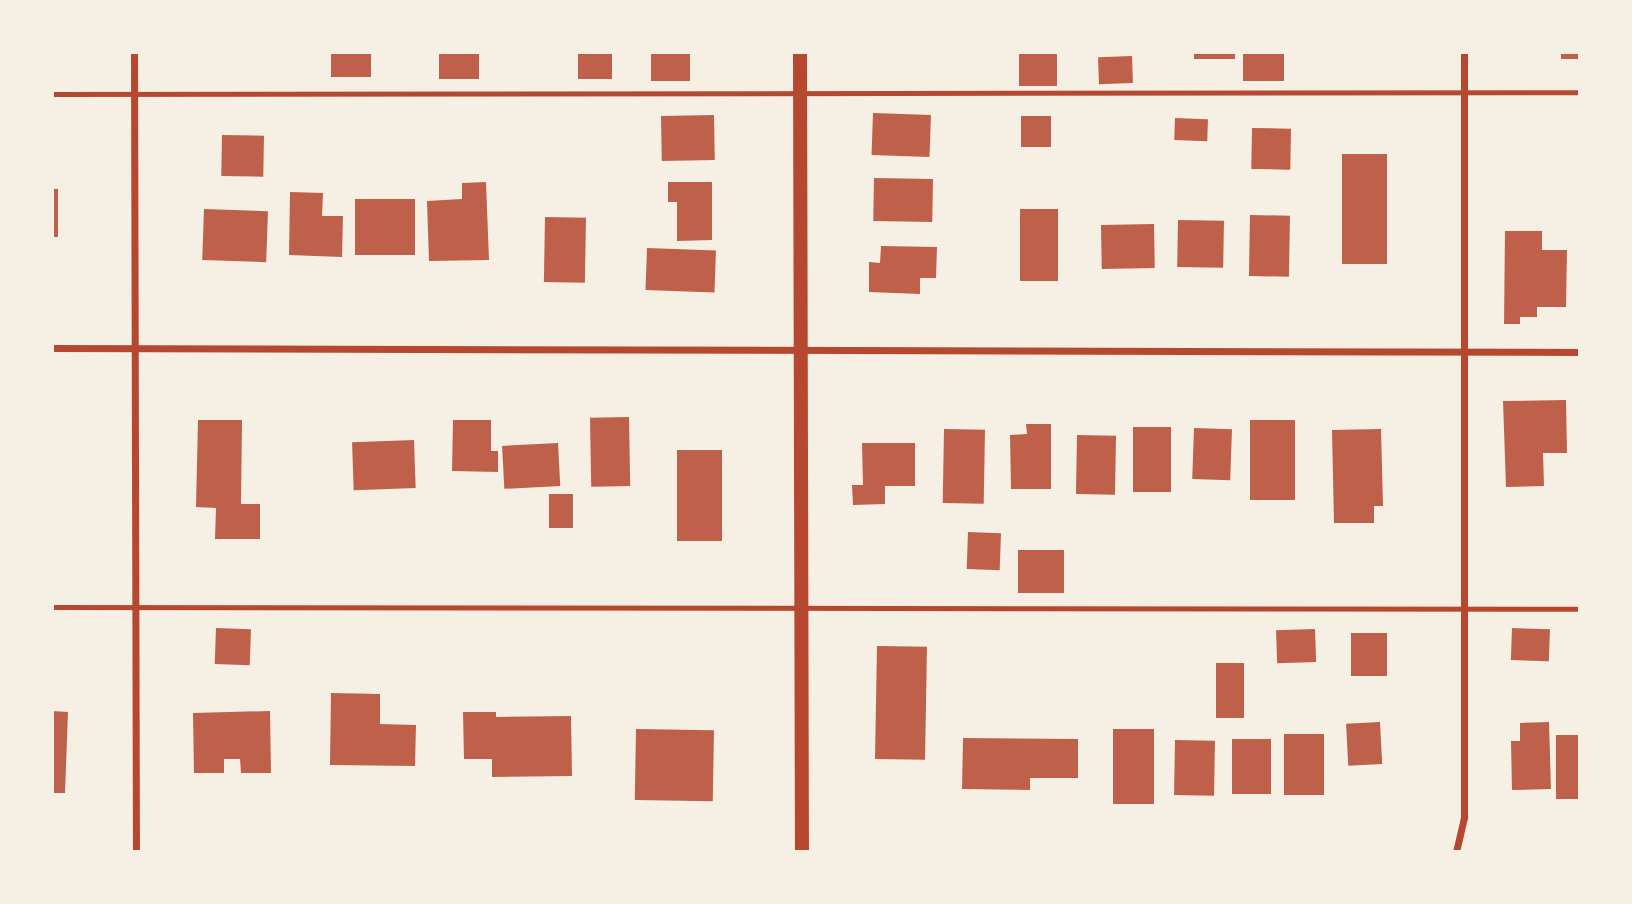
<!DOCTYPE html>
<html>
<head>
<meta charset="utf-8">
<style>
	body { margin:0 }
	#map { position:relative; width:1632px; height:904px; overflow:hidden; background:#f6efe4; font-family:"Noto Sans",sans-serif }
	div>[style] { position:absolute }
	.building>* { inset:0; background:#bf614a; transform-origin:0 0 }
	.service>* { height:5px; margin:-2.5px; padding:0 2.5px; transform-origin:2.5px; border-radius:2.5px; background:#b5482f }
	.minor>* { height:7px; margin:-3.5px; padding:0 3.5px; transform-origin:3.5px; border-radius:3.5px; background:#b5482f }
	.secondary>* { height:14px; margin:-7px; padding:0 7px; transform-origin:7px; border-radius:7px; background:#b5482f }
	span { translate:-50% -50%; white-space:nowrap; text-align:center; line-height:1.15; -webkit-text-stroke:6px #f6efe4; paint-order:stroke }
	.frame { position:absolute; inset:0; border:54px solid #f6efe4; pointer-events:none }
</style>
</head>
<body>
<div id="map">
	<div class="building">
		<div style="left:331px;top:52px;width:40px;height:25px"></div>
		<div style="left:439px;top:52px;width:40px;height:27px"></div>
		<div style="left:578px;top:52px;width:34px;height:27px"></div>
		<div style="left:651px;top:52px;width:39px;height:29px"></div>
		<div style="left:1019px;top:52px;width:38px;height:34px"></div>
		<div style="left:1194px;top:52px;width:41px;height:7px"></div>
		<div style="left:1243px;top:52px;width:41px;height:29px"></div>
		<div style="left:1561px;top:52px;width:19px;height:7px"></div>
		<div style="left:1132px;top:56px;width:27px;height:34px;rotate:88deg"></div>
		<div style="left:873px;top:113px;width:58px;height:42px;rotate:2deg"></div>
		<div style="left:714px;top:115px;width:45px;height:53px;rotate:89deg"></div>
		<div style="left:1021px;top:116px;width:30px;height:31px"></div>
		<div style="left:1175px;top:118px;width:33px;height:22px;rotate:2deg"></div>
		<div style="left:1252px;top:128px;width:39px;height:41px;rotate:1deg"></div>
		<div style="left:222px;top:135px;width:42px;height:41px;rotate:1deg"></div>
		<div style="left:1342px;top:154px;width:45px;height:110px"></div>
		<div style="left:874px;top:178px;width:59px;height:43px;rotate:1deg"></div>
		<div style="clip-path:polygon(486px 182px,489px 260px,429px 261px,427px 201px,462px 199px,462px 183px)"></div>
		<div style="clip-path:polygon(668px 182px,712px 182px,712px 240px,677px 241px,677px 202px,668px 202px)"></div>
		<div style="left:52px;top:189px;width:6px;height:48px"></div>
		<div style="clip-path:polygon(290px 192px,323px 193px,322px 216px,343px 216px,342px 257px,289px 255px)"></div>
		<div style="left:415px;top:199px;width:56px;height:60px;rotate:90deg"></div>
		<div style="left:204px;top:209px;width:64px;height:51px;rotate:2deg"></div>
		<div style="left:1020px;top:209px;width:38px;height:72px"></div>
		<div style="left:1250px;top:215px;width:40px;height:61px;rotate:1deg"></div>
		<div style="left:545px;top:217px;width:41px;height:65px;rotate:1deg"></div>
		<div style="left:1178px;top:220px;width:46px;height:47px;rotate:1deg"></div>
		<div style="left:1154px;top:224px;width:44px;height:53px;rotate:89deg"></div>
		<div style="clip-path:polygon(1505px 231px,1542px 231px,1542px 250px,1567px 250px,1566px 307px,1537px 307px,1537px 317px,1520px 317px,1520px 324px,1504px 324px)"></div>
		<div style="clip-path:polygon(881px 246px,937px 247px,936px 278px,920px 278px,920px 294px,869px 292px,869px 262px,880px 263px)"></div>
		<div style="left:647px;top:248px;width:69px;height:42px;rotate:2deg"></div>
		<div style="clip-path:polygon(1566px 400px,1567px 453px,1543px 453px,1544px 486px,1506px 487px,1503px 401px)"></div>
		<div style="left:629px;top:417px;width:69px;height:39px;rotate:89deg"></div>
		<div style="clip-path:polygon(198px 420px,242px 420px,241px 504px,260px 504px,260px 539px,215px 539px,216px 508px,196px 507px)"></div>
		<div style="clip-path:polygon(453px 420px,491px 420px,491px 451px,498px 451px,498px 472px,452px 471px)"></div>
		<div style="left:1250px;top:420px;width:45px;height:80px"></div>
		<div style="clip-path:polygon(1026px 424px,1051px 424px,1051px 489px,1011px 489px,1010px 435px,1027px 434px)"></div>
		<div style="left:1171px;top:427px;width:65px;height:38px;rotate:90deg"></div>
		<div style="left:1194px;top:428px;width:38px;height:51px;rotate:2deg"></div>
		<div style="left:944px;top:429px;width:41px;height:74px;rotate:1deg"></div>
		<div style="clip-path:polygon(1381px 429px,1383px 506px,1374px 506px,1374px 523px,1334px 523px,1332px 430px)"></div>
		<div style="left:1077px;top:435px;width:39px;height:59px;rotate:1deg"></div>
		<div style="left:414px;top:440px;width:48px;height:62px;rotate:88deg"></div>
		<div style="left:558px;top:443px;width:43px;height:56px;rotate:87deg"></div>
		<div style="clip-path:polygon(862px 443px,915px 443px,915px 486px,885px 486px,885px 504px,853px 505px,852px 485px,863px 485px)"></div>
		<div style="left:677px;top:450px;width:45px;height:91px"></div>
		<div style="left:549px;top:494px;width:24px;height:34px"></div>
		<div style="left:968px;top:532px;width:33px;height:37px;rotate:2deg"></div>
		<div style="left:1018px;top:550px;width:46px;height:43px"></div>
		<div style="left:216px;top:628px;width:35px;height:36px;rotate:2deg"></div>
		<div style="left:1512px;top:628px;width:38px;height:32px;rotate:2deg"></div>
		<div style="left:1315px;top:629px;width:33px;height:39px;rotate:88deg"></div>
		<div style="left:1351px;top:633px;width:36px;height:43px"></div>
		<div style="left:877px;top:646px;width:50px;height:113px;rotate:1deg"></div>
		<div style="left:1244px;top:663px;width:55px;height:28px;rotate:90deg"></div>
		<div style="clip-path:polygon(331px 693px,380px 694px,380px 724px,416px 725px,415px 766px,330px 765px)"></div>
		<div style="clip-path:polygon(52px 711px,68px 712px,65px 793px,52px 793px)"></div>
		<div style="clip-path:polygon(270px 711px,271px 773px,241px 773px,240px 759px,224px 759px,224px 773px,194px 773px,193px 713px)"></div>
		<div style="clip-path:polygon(463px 712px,496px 712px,496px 717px,571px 716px,572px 776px,492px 777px,492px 759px,464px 759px)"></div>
		<div style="left:1380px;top:722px;width:42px;height:34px;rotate:87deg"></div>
		<div style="clip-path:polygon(1549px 722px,1551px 789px,1512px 790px,1511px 741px,1520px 741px,1520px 723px)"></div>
		<div style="left:636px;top:729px;width:78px;height:71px;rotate:1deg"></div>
		<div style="left:1113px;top:729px;width:41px;height:75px"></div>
		<div style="left:1284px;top:734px;width:40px;height:61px"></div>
		<div style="left:1580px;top:735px;width:64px;height:24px;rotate:90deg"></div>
		<div style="clip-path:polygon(963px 738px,1078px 739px,1078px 778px,1030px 778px,1030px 790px,962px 789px)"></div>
		<div style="left:1232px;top:739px;width:39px;height:55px"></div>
		<div style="left:1175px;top:740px;width:40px;height:55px;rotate:1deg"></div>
	</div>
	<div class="service">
		<div style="left:52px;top:94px;width:1528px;rotate:-0.07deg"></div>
		<div style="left:52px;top:607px;width:1528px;rotate:0.07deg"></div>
	</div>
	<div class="minor">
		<div style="left:134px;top:52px;width:800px;rotate:89.86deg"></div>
		<div style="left:52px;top:348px;width:1528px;rotate:0.15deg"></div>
		<div style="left:1456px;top:852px;width:36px;rotate:-77deg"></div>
		<div style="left:1464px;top:817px;width:765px;rotate:-90deg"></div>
	</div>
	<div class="secondary">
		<div style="left:800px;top:52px;width:800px;rotate:89.86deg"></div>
	</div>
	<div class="frame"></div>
</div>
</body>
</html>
